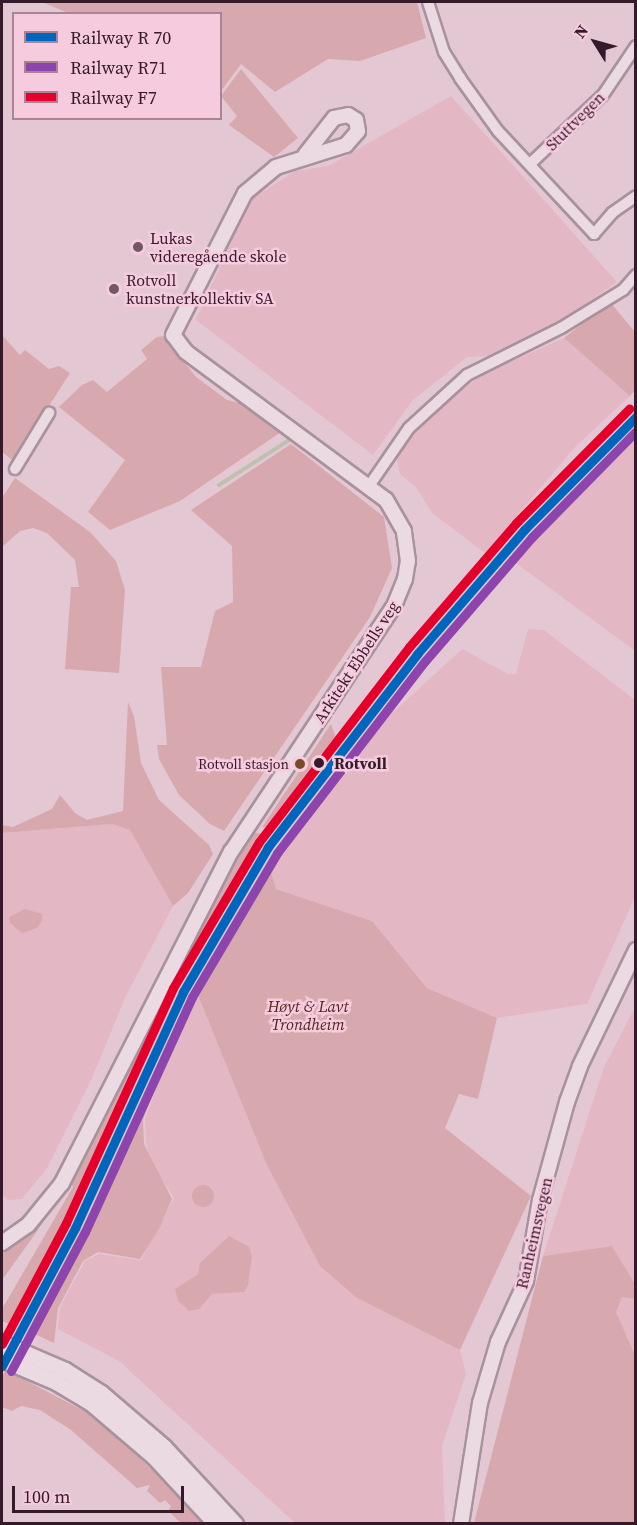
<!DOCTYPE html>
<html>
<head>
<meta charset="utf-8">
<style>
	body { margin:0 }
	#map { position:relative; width:637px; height:1525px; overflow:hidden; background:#e3c8d3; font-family:"Source Serif 4",serif }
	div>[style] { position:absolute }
	.farmland>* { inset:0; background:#e4b7c5 }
	.green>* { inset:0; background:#d7a9ae }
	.round { border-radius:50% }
	.stream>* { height:4px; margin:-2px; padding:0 2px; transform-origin:2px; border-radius:2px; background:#bdc2af }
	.roads { filter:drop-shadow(2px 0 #a8929d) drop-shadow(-2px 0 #a8929d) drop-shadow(0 2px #a8929d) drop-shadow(0 -2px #a8929d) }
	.minor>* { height:10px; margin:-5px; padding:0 5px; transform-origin:5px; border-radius:5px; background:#ebdae1 }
	.tertiary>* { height:14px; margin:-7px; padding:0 7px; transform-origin:7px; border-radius:7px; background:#ebdae1 }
	.secondary>* { height:15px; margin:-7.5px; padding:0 7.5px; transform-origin:7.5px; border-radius:7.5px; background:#ebdae1 }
	.rail-1>* { height:9px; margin:-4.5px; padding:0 4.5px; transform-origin:4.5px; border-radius:4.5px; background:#0065bd }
	.rail-2>* { height:9px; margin:-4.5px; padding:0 4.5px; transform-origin:4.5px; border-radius:4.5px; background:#8e44ad }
	.rail-3>* { height:9px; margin:-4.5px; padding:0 4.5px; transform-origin:4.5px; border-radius:4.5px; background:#e4002b }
	.dots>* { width:16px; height:16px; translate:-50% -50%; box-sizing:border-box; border:3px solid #f6cbdd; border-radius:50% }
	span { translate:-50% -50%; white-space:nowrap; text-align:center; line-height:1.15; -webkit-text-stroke:5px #f6cbdd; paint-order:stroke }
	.bus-label { font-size:14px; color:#351a2c }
	.right { translate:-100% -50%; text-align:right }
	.street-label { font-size:16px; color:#351a2c }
	.poi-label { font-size:16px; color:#351a2c }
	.left { translate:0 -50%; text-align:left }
	.stop-label { font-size:16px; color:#351a2c; font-weight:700 }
	.park-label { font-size:16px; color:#532620; font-style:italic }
	.frame { position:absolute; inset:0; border:3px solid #351a2c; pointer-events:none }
	.legend { position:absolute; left:12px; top:12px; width:210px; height:108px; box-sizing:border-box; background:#f6cbdd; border:2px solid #a98496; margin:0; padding:8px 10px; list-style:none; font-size:18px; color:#351a2c }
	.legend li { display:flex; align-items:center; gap:12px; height:30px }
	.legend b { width:30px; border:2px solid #a98496 }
	.north { position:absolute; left:565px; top:12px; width:60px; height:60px; -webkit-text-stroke:4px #f6cbdd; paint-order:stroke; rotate:307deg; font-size:16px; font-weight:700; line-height:24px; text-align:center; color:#351a2c }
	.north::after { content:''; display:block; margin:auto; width:21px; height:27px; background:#351a2c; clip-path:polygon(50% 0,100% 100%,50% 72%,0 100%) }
	.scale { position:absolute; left:12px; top:1486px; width:172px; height:27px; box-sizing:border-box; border:3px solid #351a2c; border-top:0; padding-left:8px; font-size:18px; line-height:21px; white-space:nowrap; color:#351a2c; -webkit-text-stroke:4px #f6cbdd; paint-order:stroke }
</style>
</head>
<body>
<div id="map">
	<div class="farmland">
		<div style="clip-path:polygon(451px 96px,617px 282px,556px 324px,489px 356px,467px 357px,412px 401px,373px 455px,196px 320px,250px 200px,295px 171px,328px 166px)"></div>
		<div style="clip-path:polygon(564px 338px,630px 396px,577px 445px,485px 553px,432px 513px,416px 487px,400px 474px,397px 460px,400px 451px,432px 415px,481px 375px)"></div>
		<div style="clip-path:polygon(635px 431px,635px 651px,509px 558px)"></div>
		<div style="clip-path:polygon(528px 629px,544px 630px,635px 700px,635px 897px,587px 1004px,497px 1018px,427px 988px,372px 921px,276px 889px,269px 865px,353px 749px,462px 649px,508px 674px,516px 674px)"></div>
		<div style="clip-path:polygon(112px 824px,130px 830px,173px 906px,125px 998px,92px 1078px,47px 1168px,22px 1199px,8px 1200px,2px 1195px,2px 833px)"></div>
		<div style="clip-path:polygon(197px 993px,266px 1163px,357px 1298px,460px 1350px,466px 1374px,442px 1446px,445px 1523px,295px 1523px,119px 1361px,58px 1329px,60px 1307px,85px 1261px,99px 1254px,141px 1260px,174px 1198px,154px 1167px,146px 1144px,145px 1119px,190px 996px)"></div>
		<div style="clip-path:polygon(635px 1007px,635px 1284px,612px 1246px,543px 1256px,604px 1067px)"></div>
		<div style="clip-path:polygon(622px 1297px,635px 1299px,635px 1355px,616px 1312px)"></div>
	</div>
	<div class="green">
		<div style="clip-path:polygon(42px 2px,417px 2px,426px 38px,360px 61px,328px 59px,275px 92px,241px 64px,221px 91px,220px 14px,68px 13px)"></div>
		<div style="clip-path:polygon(241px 69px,298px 138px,274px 157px,229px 125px,237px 116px,221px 96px)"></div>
		<div style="clip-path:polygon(610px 302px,635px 332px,635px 390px,630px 396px,564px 338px)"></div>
		<div style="clip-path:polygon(2px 335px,20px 355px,25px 350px,49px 369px,59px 366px,70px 373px,16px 458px,11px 459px,2px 452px)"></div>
		<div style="clip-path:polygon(164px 336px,196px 377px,227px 400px,248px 405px,284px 430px,180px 501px,110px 530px,88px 512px,125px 460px,59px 407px,82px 385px,93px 380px,107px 392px,147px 359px,141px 350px,157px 337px)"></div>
		<div style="clip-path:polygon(291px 444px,384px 517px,392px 568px,370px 617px,224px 831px,210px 824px,179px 795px,159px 759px,157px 745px,167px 745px,161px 667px,201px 667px,215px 611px,233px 602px,232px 546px,191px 510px)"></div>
		<div style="clip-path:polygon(15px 478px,90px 532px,116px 561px,125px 590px,119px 673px,65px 669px,71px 587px,79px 587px,75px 560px,47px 533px,33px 528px,20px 531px,2px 547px,2px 498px)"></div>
		<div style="clip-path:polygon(128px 702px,134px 716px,141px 763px,159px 800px,209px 845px,213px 854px,188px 893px,173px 906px,130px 830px,112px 824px,2px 833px,2px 825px,13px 827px,52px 809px,60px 795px,75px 813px,87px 820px,123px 811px)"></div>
		<div style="clip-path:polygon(331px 724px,337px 741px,316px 758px,315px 769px,276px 821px,269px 828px,262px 827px)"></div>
		<div style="clip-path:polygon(252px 832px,263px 834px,257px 845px,259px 849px,181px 982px,28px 1306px,16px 1327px,2px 1321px,2px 1309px,73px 1187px,71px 1184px,187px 949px)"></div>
		<div style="clip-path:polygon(269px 865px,276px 889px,372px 921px,427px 988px,497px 1018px,478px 1099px,459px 1094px,445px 1128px,531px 1196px,460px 1350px,357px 1298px,320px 1266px,266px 1163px,197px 993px)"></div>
		<div style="clip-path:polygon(25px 909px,42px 914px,42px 921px,37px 928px,22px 933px,10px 923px,9px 917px)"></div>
		<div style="clip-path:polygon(153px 1082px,156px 1085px,143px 1120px,144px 1144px,172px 1199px,159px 1229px,140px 1259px,98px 1252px,83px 1261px,58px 1308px,54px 1343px,28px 1331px,108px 1178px)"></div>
		<div class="round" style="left:192px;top:1185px;width:22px;height:22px"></div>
		<div style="clip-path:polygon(54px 1206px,33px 1237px,2px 1280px,2px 1250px,32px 1229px)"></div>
		<div style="clip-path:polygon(229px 1236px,249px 1247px,252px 1256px,248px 1285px,244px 1292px,212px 1294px,199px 1309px,189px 1311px,178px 1301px,175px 1289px,198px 1274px,200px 1263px)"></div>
		<div style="clip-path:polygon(612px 1246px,635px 1284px,635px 1299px,622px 1297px,616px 1312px,635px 1355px,635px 1523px,474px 1523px,543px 1256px)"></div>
		<div style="clip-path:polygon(6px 1370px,88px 1413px,140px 1458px,204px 1523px,181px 1523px,168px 1511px,171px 1506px,165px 1500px,160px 1503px,147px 1491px,150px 1485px,137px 1488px,71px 1430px,40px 1410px,21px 1406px,12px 1411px,2px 1407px,2px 1377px)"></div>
	</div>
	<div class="stream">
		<div style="left:219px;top:485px;width:89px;rotate:-32.6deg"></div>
	</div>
	<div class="roads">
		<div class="minor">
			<div style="left:428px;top:2px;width:52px;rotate:72.3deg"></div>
			<div style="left:444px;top:52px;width:31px;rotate:58deg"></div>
			<div style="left:460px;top:78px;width:65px;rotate:54.4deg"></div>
			<div style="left:498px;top:131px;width:141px;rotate:47deg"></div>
			<div style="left:594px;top:234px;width:28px;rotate:-49deg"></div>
			<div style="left:612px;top:213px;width:29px;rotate:-35deg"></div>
			<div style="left:531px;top:163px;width:99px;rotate:-43.4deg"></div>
			<div style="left:603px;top:95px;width:59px;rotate:-56deg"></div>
			<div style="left:15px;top:469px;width:66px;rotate:-58.7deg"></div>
			<div style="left:369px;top:486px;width:70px;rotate:-55.4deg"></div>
			<div style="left:409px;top:428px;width:79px;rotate:-42.4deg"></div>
			<div style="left:467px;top:375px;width:105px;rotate:-26.6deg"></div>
			<div style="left:561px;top:328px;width:73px;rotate:-31.5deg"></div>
			<div style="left:623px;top:290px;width:20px;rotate:-49deg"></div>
		</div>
		<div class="tertiary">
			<div style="left:2px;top:1243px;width:32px;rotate:-35deg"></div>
			<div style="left:28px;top:1225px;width:54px;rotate:-51deg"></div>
			<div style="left:62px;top:1183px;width:372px;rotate:-63deg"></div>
			<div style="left:231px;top:852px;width:295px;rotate:-56.5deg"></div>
			<div style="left:394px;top:606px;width:29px;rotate:-68deg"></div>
			<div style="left:405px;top:579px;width:18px;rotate:-81deg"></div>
			<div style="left:408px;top:561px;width:30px;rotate:-98deg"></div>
			<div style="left:404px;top:531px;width:36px;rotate:-120deg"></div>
			<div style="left:386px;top:500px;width:249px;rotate:-143.5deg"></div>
			<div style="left:186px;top:352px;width:21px;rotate:-127deg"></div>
			<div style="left:173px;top:335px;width:159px;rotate:-63.1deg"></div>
			<div style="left:245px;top:193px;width:40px;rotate:-40deg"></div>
			<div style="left:276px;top:167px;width:73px;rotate:-17.4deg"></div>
			<div style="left:346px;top:145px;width:18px;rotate:-49deg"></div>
			<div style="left:358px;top:131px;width:11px;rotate:-100deg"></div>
			<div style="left:356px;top:120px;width:9px;rotate:-148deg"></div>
			<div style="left:348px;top:115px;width:14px;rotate:168deg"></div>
			<div style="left:334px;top:118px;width:47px;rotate:128.1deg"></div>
			<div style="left:461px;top:1524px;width:122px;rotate:-81.1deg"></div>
			<div style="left:480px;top:1403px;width:64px;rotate:-73.6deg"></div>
			<div style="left:498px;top:1342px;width:67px;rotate:-65.3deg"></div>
			<div style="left:526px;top:1281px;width:82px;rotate:-80.2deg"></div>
			<div style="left:540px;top:1200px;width:102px;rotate:-74.6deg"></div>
			<div style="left:567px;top:1102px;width:38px;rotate:-70deg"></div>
			<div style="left:580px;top:1066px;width:129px;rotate:-64.2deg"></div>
		</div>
		<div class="secondary">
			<div style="left:2px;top:1343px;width:69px;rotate:23.2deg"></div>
			<div style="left:65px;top:1370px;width:43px;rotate:32.6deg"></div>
			<div style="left:101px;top:1393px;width:83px;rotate:40.6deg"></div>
			<div style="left:164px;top:1447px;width:105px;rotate:47.3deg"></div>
			<div style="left:2px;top:1359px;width:59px;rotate:23.1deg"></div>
			<div style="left:56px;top:1382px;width:41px;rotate:31deg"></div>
			<div style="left:91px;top:1403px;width:82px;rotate:40.5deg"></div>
			<div style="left:153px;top:1456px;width:93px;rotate:47.2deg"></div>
		</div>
	</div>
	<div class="rail-1">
		<div style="left:2px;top:1366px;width:156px;rotate:-62.1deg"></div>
		<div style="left:75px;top:1228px;width:260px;rotate:-65.4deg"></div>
		<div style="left:183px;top:992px;width:168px;rotate:-59.6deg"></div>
		<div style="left:268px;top:847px;width:244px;rotate:-52.3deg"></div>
		<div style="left:417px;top:654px;width:164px;rotate:-49.2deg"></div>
		<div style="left:524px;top:530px;width:159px;rotate:-45.3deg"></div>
	</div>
	<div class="rail-2">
		<div style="left:11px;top:1371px;width:157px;rotate:-62deg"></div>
		<div style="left:85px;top:1232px;width:258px;rotate:-65.5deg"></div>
		<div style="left:192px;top:997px;width:167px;rotate:-59.4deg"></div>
		<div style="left:277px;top:853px;width:242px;rotate:-52.4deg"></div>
		<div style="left:425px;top:661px;width:164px;rotate:-49.2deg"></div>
		<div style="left:532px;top:537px;width:148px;rotate:-45.5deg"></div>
	</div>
	<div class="rail-3">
		<div style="left:2px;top:1344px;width:137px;rotate:-62.1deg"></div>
		<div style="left:66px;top:1223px;width:258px;rotate:-65.5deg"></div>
		<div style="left:173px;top:988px;width:169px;rotate:-59.5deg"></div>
		<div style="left:259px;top:842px;width:246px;rotate:-52.4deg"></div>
		<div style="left:409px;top:647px;width:164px;rotate:-49.2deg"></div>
		<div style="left:516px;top:523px;width:161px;rotate:-45.3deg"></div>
	</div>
	<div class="dots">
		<div style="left:138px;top:247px;background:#725766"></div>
		<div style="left:114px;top:289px;background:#725766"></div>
		<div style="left:319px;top:763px;background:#351a2c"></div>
		<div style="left:300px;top:764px;background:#7a4b2a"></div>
	</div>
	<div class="bus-label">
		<span class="right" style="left:289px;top:764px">Rotvoll stasjon</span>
	</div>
	<div class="street-label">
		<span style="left:575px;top:121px;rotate:-45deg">Stuttvegen</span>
		<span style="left:356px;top:662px;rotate:-57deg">Arkitekt Ebbells veg</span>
		<span style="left:534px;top:1233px;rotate:-77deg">Ranheimsvegen</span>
	</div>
	<div class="poi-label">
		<span class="left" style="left:150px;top:247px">Lukas<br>videregående skole</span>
		<span class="left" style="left:126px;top:289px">Rotvoll<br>kunstnerkollektiv SA</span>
	</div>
	<div class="stop-label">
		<span class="left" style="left:334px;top:763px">Rotvoll</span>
	</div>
	<div class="park-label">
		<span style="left:308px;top:1015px">Høyt &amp; Lavt<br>Trondheim</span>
	</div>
	<div class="frame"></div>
	<ul class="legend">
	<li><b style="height:8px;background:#0065bd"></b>Railway R 70</li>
	<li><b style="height:8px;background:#8e44ad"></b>Railway R71</li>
	<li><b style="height:8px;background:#e4002b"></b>Railway F7</li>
	</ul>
	<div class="north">N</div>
	<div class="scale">100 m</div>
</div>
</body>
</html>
